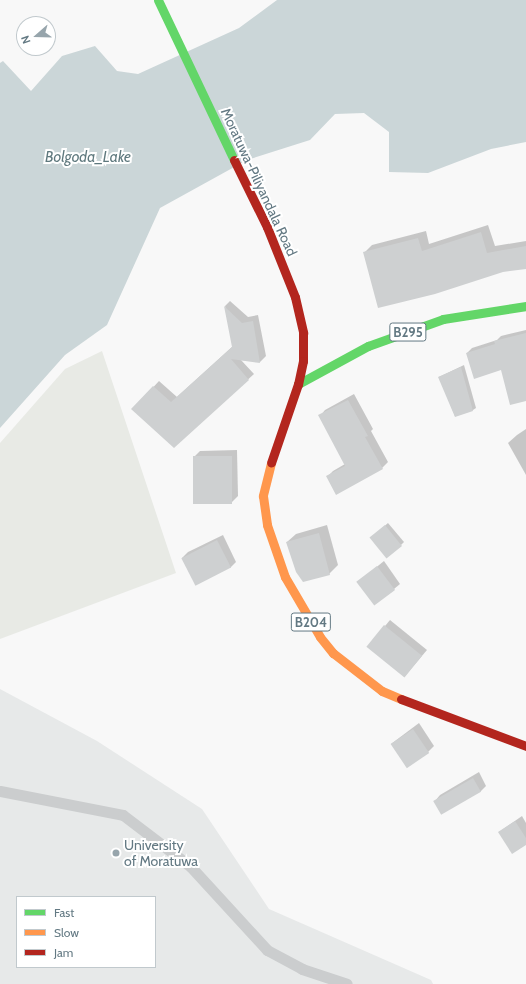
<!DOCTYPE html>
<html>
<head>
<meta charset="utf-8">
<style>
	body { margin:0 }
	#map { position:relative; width:526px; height:984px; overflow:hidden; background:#f8f8f8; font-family:Cabin,sans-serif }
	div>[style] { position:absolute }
	.built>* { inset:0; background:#e7e9e9 }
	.green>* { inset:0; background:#e8eae5 }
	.water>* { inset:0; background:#cbd6d8 }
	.shadow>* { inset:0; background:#0003 }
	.building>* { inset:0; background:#ced0d1; transform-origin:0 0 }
	.lane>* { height:11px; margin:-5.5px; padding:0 5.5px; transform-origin:5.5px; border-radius:5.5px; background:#cbcdce }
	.fast>* { height:9px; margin:-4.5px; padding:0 4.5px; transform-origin:4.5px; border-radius:4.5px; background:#63d668 }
	.slow>* { height:9px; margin:-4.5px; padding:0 4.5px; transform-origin:4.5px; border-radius:4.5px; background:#ff974d }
	.jam>* { height:9px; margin:-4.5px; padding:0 4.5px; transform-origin:4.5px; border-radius:4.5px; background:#b3261e }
	.dots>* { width:11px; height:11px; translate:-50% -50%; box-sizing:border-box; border:2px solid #fff; border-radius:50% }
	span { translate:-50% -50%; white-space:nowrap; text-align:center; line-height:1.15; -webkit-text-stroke:4px #fff; paint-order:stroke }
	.shield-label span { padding:1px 3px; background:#fff; border:1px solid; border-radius:3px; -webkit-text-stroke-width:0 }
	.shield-label { font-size:13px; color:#637983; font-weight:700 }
	.street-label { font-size:14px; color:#637983 }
	.poi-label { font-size:14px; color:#637983 }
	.left { translate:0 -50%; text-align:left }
	.water-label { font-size:15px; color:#5e787d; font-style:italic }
	.legend { position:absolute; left:16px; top:896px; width:140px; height:72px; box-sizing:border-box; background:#fff; border:1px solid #c1c9cd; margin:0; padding:5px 7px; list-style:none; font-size:12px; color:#637983 }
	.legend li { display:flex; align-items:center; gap:8px; height:20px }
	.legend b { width:20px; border:1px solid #c1c9cd }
	.north { position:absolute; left:16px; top:16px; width:40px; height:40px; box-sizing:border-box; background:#fff; border:1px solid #c1c9cd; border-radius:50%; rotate:250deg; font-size:11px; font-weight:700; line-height:16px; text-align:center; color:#637983 }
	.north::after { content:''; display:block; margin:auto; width:14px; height:18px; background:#97a5ac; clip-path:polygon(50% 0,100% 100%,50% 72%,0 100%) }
</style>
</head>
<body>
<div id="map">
	<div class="built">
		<div style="clip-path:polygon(evenodd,0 689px,97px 741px,202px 809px,269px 909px,431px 980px,433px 984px,0 984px,0 689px,17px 897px,155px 897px,155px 967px,17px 967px,17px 897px)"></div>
	</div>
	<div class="green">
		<div style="clip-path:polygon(102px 351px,176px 573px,0 639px,0 443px,65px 369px)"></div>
	</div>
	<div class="water">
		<div style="clip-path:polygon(277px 0,526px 0,526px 142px,491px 149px,428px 173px,389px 172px,389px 132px,364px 113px,335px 114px,310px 140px,247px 160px,160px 208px,107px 325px,65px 355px,0 428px,0 63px,3px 61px,31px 91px,62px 56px,95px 46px,117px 71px,138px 74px,239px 28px)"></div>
	</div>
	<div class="shadow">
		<div style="clip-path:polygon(488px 225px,495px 246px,526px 241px,526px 268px,364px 253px,372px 245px,426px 231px,429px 244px)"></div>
		<div style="clip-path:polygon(230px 301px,248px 317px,258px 315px,266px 356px,260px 362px,241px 360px,254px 374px,174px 447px,133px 409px,159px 381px,177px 397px,233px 346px,225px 306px)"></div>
		<div style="clip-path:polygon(526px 330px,526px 400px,502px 368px,467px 353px,472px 348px,497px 340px,501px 336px)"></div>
		<div style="clip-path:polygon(464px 365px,476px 408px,473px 410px,455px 416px,439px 377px)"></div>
		<div style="clip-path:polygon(354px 394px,373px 429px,371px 431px,388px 462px,382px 468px,327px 477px,333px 471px,345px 464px,320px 416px,325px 410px)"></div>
		<div style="clip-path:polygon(526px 429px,526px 475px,508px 443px,517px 435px)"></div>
		<div style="clip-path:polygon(237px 450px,238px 496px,232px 502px,194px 457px,200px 451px)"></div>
		<div style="clip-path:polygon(388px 523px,404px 542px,401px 545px,374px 535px)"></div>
		<div style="clip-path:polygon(327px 525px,338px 565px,329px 574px,287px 542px,296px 534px)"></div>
		<div style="clip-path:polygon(223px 535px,236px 562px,230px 568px,182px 558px,188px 552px)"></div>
		<div style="clip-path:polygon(384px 561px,400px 584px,394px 589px,358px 582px)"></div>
		<div style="clip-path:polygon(390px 620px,427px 650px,405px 676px,385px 626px)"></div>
		<div style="clip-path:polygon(419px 723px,434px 746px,428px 752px,391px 744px)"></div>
		<div style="clip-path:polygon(479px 772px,486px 786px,480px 792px,435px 801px,440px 795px)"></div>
		<div style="clip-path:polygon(522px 816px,526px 823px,526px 844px,499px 832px)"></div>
	</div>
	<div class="building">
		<div style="clip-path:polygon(481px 232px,487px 253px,526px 246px,526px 269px,503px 272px,435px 294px,378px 308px,363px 252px,418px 238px,422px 251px)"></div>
		<div style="clip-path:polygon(224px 306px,242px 323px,253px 321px,260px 363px,231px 359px,249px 380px,174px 448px,131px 409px,153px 386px,171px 402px,232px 347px)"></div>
		<div style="clip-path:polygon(526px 333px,526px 401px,510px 405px,501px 370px,474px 379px,466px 353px,495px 344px,494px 341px)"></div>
		<div style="clip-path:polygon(461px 367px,473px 411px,455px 417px,438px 377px)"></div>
		<div style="clip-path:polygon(348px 400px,368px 436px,365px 437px,383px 469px,336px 495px,326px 476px,345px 466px,318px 415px)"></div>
		<div style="left:193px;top:456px;width:39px;height:48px"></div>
		<div style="left:385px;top:525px;width:27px;height:20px;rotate:51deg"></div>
		<div style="clip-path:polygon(319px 533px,330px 575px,303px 582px,296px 572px,286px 542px)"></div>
		<div style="left:217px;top:540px;width:31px;height:40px;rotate:63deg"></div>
		<div style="left:377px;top:566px;width:30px;height:26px;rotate:53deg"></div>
		<div style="left:384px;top:625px;width:49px;height:28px;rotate:39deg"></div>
		<div style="left:413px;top:729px;width:29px;height:27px;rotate:56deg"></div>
		<div style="left:473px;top:778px;width:16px;height:46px;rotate:60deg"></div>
		<div style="clip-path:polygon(515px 821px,526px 838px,526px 845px,512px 854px,498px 832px)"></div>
	</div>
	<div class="lane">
		<div style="left:0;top:791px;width:125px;rotate:11deg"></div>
		<div style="left:123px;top:815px;width:86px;rotate:37.4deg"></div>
		<div style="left:191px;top:867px;width:113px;rotate:47.5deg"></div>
		<div style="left:267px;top:950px;width:40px;rotate:28deg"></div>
		<div style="left:302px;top:969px;width:47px;rotate:18.4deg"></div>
	</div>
	<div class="fast">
		<div style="left:158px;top:0;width:177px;rotate:64.6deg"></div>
		<div style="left:298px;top:384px;width:80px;rotate:-28.5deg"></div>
		<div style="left:368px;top:346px;width:80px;rotate:-19.8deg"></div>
		<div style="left:443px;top:319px;width:84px;rotate:-8.9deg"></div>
	</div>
	<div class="slow">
		<div style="left:271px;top:463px;width:34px;rotate:104deg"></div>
		<div style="left:263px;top:496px;width:29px;rotate:82deg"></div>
		<div style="left:267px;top:525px;width:55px;rotate:70.9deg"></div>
		<div style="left:285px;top:577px;width:69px;rotate:59.7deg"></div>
		<div style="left:320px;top:637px;width:21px;rotate:51deg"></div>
		<div style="left:333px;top:653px;width:62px;rotate:37.8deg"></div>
		<div style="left:382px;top:691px;width:21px;rotate:23deg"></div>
	</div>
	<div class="jam">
		<div style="left:234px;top:160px;width:75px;rotate:63.8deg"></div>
		<div style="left:267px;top:227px;width:75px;rotate:68.2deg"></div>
		<div style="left:295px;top:297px;width:37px;rotate:77deg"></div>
		<div style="left:303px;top:333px;width:28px;rotate:90deg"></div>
		<div style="left:303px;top:361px;width:24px;rotate:102deg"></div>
		<div style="left:298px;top:384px;width:83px;rotate:108.9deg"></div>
		<div style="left:401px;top:699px;width:134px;rotate:20.6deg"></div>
	</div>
	<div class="dots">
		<div style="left:116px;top:853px;background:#97a5ac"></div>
	</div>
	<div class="shield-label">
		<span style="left:408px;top:332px">B295</span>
		<span style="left:311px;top:622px">B204</span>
	</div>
	<div class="street-label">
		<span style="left:259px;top:182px;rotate:65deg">Moratuwa-Piliyandala Road</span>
	</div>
	<div class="poi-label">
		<span class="left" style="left:124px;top:853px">University<br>of Moratuwa</span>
	</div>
	<div class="water-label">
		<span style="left:88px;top:158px">Bolgoda_Lake</span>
	</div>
	<ul class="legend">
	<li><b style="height:5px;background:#63d668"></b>Fast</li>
	<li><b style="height:5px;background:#ff974d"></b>Slow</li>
	<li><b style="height:5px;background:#b3261e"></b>Jam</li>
	</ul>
	<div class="north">N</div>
</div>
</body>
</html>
